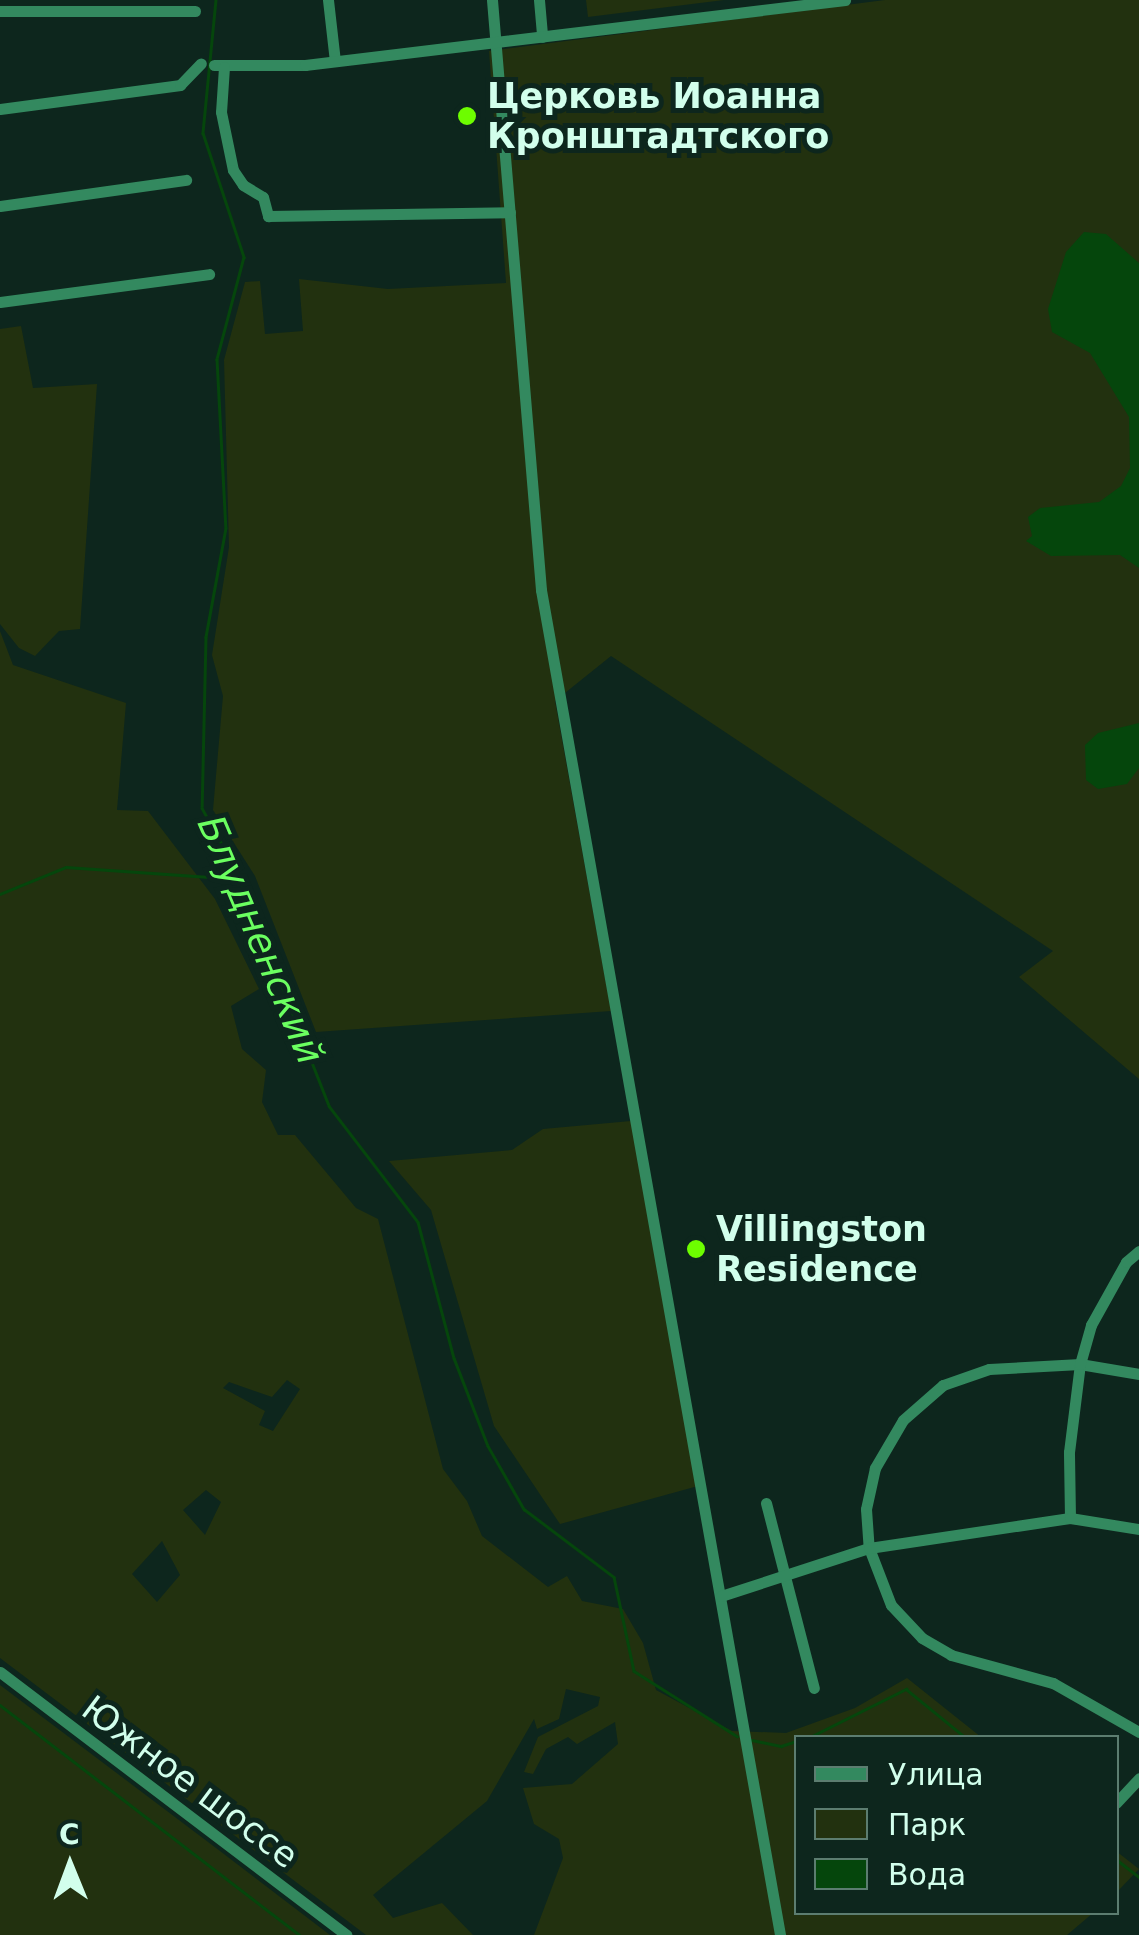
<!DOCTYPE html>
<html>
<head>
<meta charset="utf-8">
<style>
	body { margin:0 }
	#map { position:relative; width:1139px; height:1935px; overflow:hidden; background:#0d261d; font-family:"DejaVu Sans",sans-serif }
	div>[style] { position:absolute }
	.green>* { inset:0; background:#22310f }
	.water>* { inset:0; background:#05460c }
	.stream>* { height:2.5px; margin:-1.25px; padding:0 1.25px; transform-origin:1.25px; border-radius:1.25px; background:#05460c }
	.minor>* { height:11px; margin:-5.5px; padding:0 5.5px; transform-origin:5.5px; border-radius:5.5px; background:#33895f }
	.dots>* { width:28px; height:28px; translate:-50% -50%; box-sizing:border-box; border:5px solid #0d261d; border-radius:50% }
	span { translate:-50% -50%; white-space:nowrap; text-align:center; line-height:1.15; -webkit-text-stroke:10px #0d261d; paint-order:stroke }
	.poi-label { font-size:35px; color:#d2ffec; font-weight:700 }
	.left { translate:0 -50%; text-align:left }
	.street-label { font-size:35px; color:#d2ffec }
	.water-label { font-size:38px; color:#6bff60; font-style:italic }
	.legend { position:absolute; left:794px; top:1735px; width:325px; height:180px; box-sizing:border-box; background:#0d261d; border:2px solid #5c7d70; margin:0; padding:12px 18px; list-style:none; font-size:30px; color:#d2ffec }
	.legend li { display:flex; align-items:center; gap:20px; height:50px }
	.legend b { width:50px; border:2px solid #5c7d70 }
	.north { position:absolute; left:20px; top:1815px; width:100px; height:100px; -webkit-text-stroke:8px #0d261d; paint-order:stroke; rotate:359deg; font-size:28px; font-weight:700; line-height:40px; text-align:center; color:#d2ffec }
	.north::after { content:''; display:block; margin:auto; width:35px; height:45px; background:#d2ffec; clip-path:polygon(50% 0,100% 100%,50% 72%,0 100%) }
</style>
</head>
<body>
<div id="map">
	<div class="green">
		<div style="clip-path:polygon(586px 0,724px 0,588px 17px)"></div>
		<div style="clip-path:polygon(885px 0,1139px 0,1139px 1079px,1019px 977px,1053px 951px,611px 656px,555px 701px,611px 1011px,316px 1032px,255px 876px,213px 810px,223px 696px,212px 655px,229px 547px,224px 360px,245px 282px,260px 281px,265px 334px,303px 331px,299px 279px,388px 289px,506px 283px,489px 51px)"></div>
		<div style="clip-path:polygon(21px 326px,33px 388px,97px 384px,80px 629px,59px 631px,35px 656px,19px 648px,0 624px,0 329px)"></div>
		<div style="clip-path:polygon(evenodd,0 631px,13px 665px,126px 703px,117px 810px,148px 811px,215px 899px,259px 989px,231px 1006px,242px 1049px,266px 1070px,262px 1102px,278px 1135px,295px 1135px,356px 1208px,378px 1219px,443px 1469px,467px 1501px,482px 1536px,548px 1587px,567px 1576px,582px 1601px,623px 1609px,643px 1643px,656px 1690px,732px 1731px,786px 1733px,855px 1708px,907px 1678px,981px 1737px,796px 1738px,796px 1912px,1093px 1913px,1067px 1935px,534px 1935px,563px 1858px,559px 1839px,534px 1824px,523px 1788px,572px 1784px,618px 1744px,615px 1722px,577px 1744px,568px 1737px,546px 1749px,533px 1774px,524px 1772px,538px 1737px,598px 1706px,600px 1697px,566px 1689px,559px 1719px,537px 1729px,534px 1719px,487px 1801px,373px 1895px,393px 1918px,442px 1903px,473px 1935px,366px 1935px,0 1658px,0 631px,287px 1380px,300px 1389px,273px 1431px,259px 1425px,265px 1411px,223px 1388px,229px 1382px,272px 1397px,287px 1380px,0 631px,206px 1490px,221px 1502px,205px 1535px,183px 1510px,206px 1490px,0 631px,162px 1541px,180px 1575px,157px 1602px,132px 1574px,162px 1541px)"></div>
		<div style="clip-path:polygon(631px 1121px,698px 1486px,560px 1524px,494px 1426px,431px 1210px,389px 1161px,512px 1150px,543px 1129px)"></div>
		<div style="clip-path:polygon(0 1685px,220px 1851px,330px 1935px,0 1935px)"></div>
		<div style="clip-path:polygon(1116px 1851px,1139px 1869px,1117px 1892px,1116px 1892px)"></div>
	</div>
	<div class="water">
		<div style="clip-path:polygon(1084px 232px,1106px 234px,1139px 263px,1139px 568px,1120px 555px,1051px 556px,1026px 541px,1032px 536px,1028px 517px,1040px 508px,1099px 502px,1121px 486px,1130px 468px,1129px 417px,1090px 353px,1052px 332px,1048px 309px,1066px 252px)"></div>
		<div style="clip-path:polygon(1139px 723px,1139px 768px,1127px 784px,1098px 789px,1086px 780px,1085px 745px,1098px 733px)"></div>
	</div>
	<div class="stream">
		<div style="left:216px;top:0;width:134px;rotate:95.6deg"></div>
		<div style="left:203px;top:133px;width:131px;rotate:71.7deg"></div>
		<div style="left:244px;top:257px;width:106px;rotate:104.8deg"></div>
		<div style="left:217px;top:359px;width:169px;rotate:87deg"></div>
		<div style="left:226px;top:528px;width:111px;rotate:100.4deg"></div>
		<div style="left:206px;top:637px;width:171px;rotate:91.3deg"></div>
		<div style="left:202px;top:808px;width:73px;rotate:61.3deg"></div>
		<div style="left:237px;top:872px;width:251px;rotate:68.5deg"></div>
		<div style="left:329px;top:1106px;width:146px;rotate:52.5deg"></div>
		<div style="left:418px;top:1222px;width:141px;rotate:75.2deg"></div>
		<div style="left:454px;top:1358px;width:94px;rotate:68.9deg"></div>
		<div style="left:488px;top:1446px;width:73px;rotate:60.3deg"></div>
		<div style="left:524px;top:1509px;width:113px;rotate:37.1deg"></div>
		<div style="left:614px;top:1577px;width:96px;rotate:78deg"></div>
		<div style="left:634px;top:1671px;width:122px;rotate:32.3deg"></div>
		<div style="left:0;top:894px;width:71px;rotate:-22.2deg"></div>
		<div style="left:66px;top:867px;width:158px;rotate:4deg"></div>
		<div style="left:224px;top:878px;width:14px;rotate:-25deg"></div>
		<div style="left:0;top:1705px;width:378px;rotate:37.5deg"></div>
		<div style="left:808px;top:1738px;width:110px;rotate:-26.6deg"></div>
		<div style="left:906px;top:1689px;width:77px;rotate:39.2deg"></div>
		<div style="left:752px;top:1740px;width:30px;rotate:12deg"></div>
		<div style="left:781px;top:1746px;width:16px;rotate:-18deg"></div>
		<div style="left:1116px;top:1859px;width:29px;rotate:38deg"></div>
	</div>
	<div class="minor">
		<div style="left:328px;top:0;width:61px;rotate:83.5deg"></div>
		<div style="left:492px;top:0;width:592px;rotate:85.25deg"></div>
		<div style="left:541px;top:590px;width:1366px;rotate:79.92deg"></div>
		<div style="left:539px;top:0;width:37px;rotate:85deg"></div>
		<div style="left:0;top:11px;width:195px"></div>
		<div style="left:214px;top:65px;width:91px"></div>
		<div style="left:305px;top:65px;width:544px;rotate:-6.86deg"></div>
		<div style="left:224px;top:67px;width:45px;rotate:93.8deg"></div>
		<div style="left:221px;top:112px;width:59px;rotate:78.3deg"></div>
		<div style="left:233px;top:170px;width:18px;rotate:56deg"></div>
		<div style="left:243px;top:185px;width:23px;rotate:31deg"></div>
		<div style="left:263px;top:197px;width:20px;rotate:75deg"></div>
		<div style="left:268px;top:216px;width:242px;rotate:-0.9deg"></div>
		<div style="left:0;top:109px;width:182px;rotate:-7.6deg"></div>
		<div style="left:180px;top:85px;width:30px;rotate:-46deg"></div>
		<div style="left:0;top:206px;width:188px;rotate:-8deg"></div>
		<div style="left:0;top:302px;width:211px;rotate:-7.6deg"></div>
		<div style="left:1139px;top:1374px;width:60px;rotate:-170.4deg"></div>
		<div style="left:1080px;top:1364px;width:91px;rotate:176.9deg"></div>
		<div style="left:989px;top:1369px;width:49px;rotate:160.8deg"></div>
		<div style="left:943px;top:1385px;width:53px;rotate:138.8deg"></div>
		<div style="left:903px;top:1420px;width:56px;rotate:120.3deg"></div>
		<div style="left:875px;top:1468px;width:42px;rotate:102.4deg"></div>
		<div style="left:866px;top:1509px;width:39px;rotate:86deg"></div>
		<div style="left:869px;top:1548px;width:61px;rotate:68.9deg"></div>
		<div style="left:891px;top:1605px;width:45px;rotate:46.8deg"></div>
		<div style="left:922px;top:1638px;width:34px;rotate:30deg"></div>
		<div style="left:951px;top:1655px;width:106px;rotate:15.4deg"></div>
		<div style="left:1053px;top:1683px;width:99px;rotate:29.7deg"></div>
		<div style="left:766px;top:1503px;width:191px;rotate:75.5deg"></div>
		<div style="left:1070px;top:1518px;width:66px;rotate:-90.9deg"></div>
		<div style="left:1069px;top:1452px;width:89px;rotate:-82.9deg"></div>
		<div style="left:1080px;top:1364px;width:41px;rotate:-74.2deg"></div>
		<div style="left:1091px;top:1325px;width:72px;rotate:-60.9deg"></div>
		<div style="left:1126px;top:1262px;width:17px;rotate:-40deg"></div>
		<div style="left:721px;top:1596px;width:156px;rotate:-18deg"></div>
		<div style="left:869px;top:1548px;width:203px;rotate:-8.5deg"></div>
		<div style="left:1070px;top:1518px;width:70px;rotate:9.1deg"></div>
		<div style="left:0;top:1672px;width:435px;rotate:37.2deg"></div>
		<div style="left:1116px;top:1803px;width:34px;rotate:-47deg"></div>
	</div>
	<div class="dots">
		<div style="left:467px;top:116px;background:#6dfd00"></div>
		<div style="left:696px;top:1249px;background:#6dfd00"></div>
	</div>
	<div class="poi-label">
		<span class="left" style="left:487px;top:116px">Церковь Иоанна<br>Кронштадтского</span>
		<span class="left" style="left:716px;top:1249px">Villingston<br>Residence</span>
	</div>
	<div class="street-label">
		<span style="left:190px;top:1782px;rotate:37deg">Южное шоссе</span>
	</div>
	<div class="water-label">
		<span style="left:260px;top:940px;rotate:67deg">Блудненский</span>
	</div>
	<ul class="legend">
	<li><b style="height:12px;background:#33895f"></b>Улица</li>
	<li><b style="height:28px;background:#22310f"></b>Парк</li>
	<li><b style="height:28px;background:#05460c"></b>Вода</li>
	</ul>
	<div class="north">С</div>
</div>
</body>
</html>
